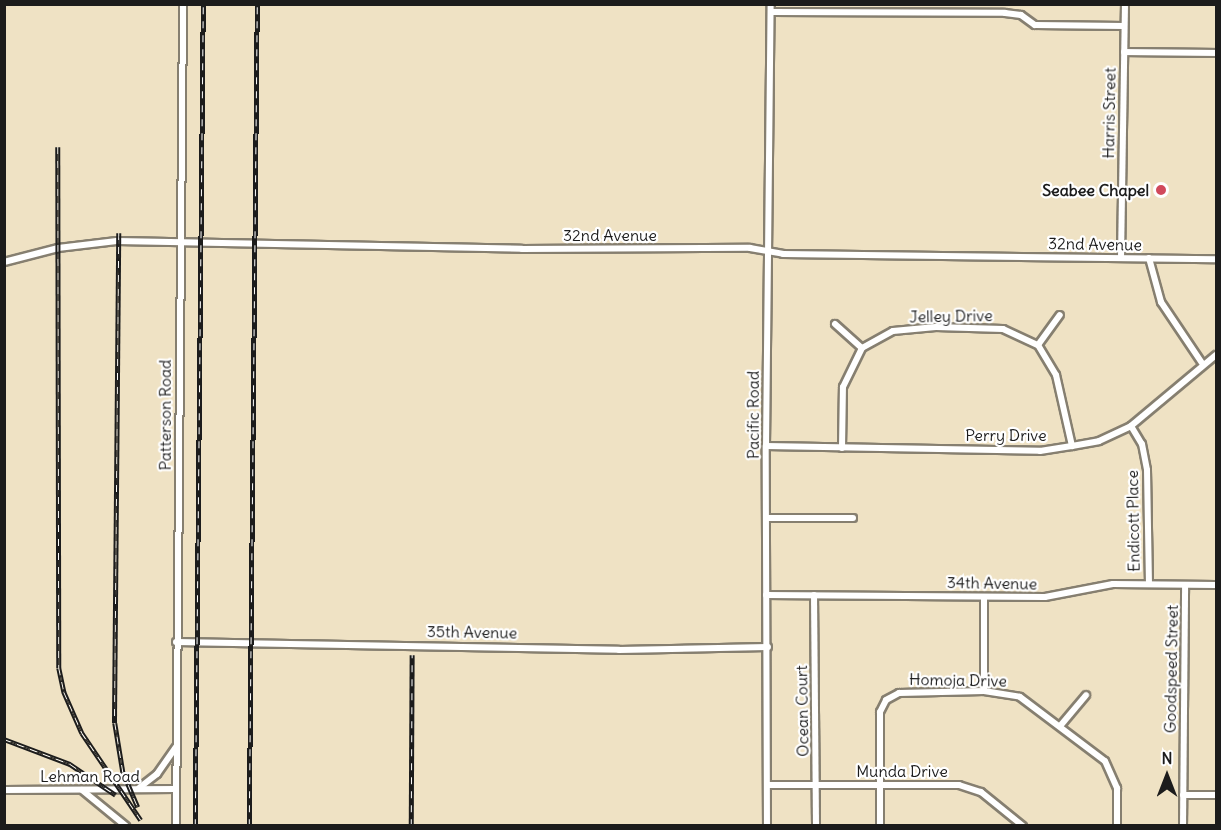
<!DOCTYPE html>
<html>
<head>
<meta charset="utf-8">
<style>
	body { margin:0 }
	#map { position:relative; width:1221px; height:830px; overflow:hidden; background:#efe2c4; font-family:Delius,sans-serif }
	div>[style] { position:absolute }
	.roads { filter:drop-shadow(2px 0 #867f70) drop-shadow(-2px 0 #867f70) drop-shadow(0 2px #867f70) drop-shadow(0 -2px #867f70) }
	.minor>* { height:6px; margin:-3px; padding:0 3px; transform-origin:3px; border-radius:3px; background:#fff }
	.rail>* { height:4.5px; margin-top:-2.25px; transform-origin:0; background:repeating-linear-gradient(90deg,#fff 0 7px,#1c1c1c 0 14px); box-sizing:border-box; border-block:2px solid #1c1c1c }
	.dots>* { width:16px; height:16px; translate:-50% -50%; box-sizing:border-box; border:3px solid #fff; border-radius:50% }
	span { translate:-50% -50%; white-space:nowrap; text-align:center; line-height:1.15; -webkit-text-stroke:4.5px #fff; paint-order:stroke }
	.street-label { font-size:16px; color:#1c1c1c }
	.poi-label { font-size:16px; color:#1c1c1c; font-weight:700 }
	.right { translate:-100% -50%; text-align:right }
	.frame { position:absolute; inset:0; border:6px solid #1c1c1c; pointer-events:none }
	.north { position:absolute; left:1137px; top:746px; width:60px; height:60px; -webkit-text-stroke:4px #fff; paint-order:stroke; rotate:0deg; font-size:16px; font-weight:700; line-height:24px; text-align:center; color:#1c1c1c }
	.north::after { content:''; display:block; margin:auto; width:21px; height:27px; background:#1c1c1c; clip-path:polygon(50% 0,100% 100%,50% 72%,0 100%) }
</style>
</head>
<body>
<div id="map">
	<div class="roads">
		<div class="minor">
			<div style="left:771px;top:12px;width:234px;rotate:0.2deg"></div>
			<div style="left:1005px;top:13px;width:16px;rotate:7deg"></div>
			<div style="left:1021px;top:15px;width:17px;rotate:36deg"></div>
			<div style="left:1035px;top:25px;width:89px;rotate:0.6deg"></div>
			<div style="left:1124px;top:52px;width:92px;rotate:0.6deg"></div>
			<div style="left:1121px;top:258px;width:254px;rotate:-89.1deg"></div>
			<div style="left:1149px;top:258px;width:46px;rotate:74.7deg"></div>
			<div style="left:1161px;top:302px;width:73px;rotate:56.1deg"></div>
			<div style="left:4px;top:262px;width:56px;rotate:-14.5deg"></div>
			<div style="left:58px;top:248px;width:59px;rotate:-6.8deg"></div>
			<div style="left:117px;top:241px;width:405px;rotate:1.1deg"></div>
			<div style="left:522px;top:249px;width:228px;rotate:-0.3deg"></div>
			<div style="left:750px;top:248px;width:34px;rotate:10deg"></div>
			<div style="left:783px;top:254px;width:433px;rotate:0.7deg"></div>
			<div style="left:835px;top:324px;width:36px;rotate:42deg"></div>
			<div style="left:1038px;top:345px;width:37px;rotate:-54deg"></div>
			<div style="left:1131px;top:426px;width:21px;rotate:59deg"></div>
			<div style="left:1142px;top:444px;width:26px;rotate:79deg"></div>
			<div style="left:1147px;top:470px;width:114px;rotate:89deg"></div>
			<div style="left:766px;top:446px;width:274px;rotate:1deg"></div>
			<div style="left:1040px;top:451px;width:32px;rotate:-9deg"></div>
			<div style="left:1072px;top:446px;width:27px;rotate:-10deg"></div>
			<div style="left:1099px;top:441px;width:35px;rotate:-25deg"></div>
			<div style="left:1131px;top:426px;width:111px;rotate:-39.9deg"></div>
			<div style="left:842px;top:448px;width:61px;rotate:-89.1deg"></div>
			<div style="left:843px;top:387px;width:43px;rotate:-64deg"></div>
			<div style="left:862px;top:348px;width:35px;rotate:-29deg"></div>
			<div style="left:893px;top:331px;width:43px;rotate:-5.3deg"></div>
			<div style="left:936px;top:327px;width:67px;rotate:1.7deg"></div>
			<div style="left:1003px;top:329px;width:38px;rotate:25deg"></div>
			<div style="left:1038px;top:345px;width:35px;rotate:59deg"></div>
			<div style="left:1056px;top:375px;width:73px;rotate:77.3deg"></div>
			<div style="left:767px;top:518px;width:86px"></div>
			<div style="left:766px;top:595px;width:279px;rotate:0.4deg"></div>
			<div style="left:1045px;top:597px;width:69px;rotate:-10.8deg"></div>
			<div style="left:1113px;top:584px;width:103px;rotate:0.6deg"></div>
			<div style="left:814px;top:595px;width:231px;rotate:89.5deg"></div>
			<div style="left:984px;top:597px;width:94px;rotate:90deg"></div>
			<div style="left:176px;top:642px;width:443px;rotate:1deg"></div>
			<div style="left:619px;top:650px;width:149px;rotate:-1.2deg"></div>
			<div style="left:1061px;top:725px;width:39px;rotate:-50deg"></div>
			<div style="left:768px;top:785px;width:191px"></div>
			<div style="left:959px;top:785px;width:23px;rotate:18deg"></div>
			<div style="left:981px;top:792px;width:54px;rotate:39deg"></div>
			<div style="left:139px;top:788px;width:23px;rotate:-38deg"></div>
			<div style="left:157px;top:774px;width:33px;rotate:-55deg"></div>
			<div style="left:4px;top:790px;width:172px;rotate:-0.3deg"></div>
			<div style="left:82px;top:790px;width:57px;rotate:39.3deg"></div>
			<div style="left:1183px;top:795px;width:33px"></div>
			<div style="left:176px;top:826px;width:822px;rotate:-89.51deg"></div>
			<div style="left:767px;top:826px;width:380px;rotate:-90.2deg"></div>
			<div style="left:766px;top:446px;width:442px;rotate:-89.4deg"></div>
			<div style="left:880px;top:826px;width:114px;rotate:-90deg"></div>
			<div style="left:880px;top:712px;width:13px;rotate:-63deg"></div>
			<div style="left:886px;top:700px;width:15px;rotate:-28deg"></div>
			<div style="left:899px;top:693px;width:85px;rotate:-1.3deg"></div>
			<div style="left:984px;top:691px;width:36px;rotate:9deg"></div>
			<div style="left:1020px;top:697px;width:106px;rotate:37deg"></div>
			<div style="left:1105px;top:761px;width:30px;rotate:66deg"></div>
			<div style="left:1117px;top:788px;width:38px;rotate:90deg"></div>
			<div style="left:1183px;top:826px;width:241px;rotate:-89.5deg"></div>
		</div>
	</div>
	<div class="rail">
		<div style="left:58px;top:147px;width:521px;rotate:89.89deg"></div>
		<div style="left:59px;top:668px;width:25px;rotate:78deg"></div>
		<div style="left:64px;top:692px;width:45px;rotate:66.3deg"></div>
		<div style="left:82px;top:733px;width:105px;rotate:55.9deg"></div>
		<div style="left:119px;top:233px;width:490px;rotate:90.5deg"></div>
		<div style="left:115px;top:723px;width:50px;rotate:80.7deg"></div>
		<div style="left:123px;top:772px;width:38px;rotate:67deg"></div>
		<div style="left:4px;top:739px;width:71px;rotate:20.7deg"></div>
		<div style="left:70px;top:764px;width:55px;rotate:34deg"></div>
		<div style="left:195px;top:826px;width:822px;rotate:-89.44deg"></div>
		<div style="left:249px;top:826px;width:822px;rotate:-89.44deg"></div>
		<div style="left:411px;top:826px;width:171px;rotate:-89.7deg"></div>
	</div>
	<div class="dots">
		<div style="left:1161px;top:190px;background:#d1495b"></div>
	</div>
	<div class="street-label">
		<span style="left:1109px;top:113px;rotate:-89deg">Harris Street</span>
		<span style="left:610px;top:235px">32nd Avenue</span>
		<span style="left:1095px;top:244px;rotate:1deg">32nd Avenue</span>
		<span style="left:951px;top:316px;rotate:-1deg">Jelley Drive</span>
		<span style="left:165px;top:415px;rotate:-90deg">Patterson Road</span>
		<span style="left:753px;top:415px;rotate:-90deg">Pacific Road</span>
		<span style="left:1006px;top:435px">Perry Drive</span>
		<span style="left:1133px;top:521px;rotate:-91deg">Endicott Place</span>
		<span style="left:992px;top:583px;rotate:1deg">34th Avenue</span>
		<span style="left:472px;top:632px;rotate:1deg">35th Avenue</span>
		<span style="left:1171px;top:669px;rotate:-89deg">Goodspeed Street</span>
		<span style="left:958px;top:680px;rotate:1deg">Homoja Drive</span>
		<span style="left:802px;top:711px;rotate:-91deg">Ocean Court</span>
		<span style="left:902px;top:771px">Munda Drive</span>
		<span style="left:90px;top:776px">Lehman Road</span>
	</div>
	<div class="poi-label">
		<span class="right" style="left:1149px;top:190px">Seabee Chapel</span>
	</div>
	<div class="frame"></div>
	<div class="north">N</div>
</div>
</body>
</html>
